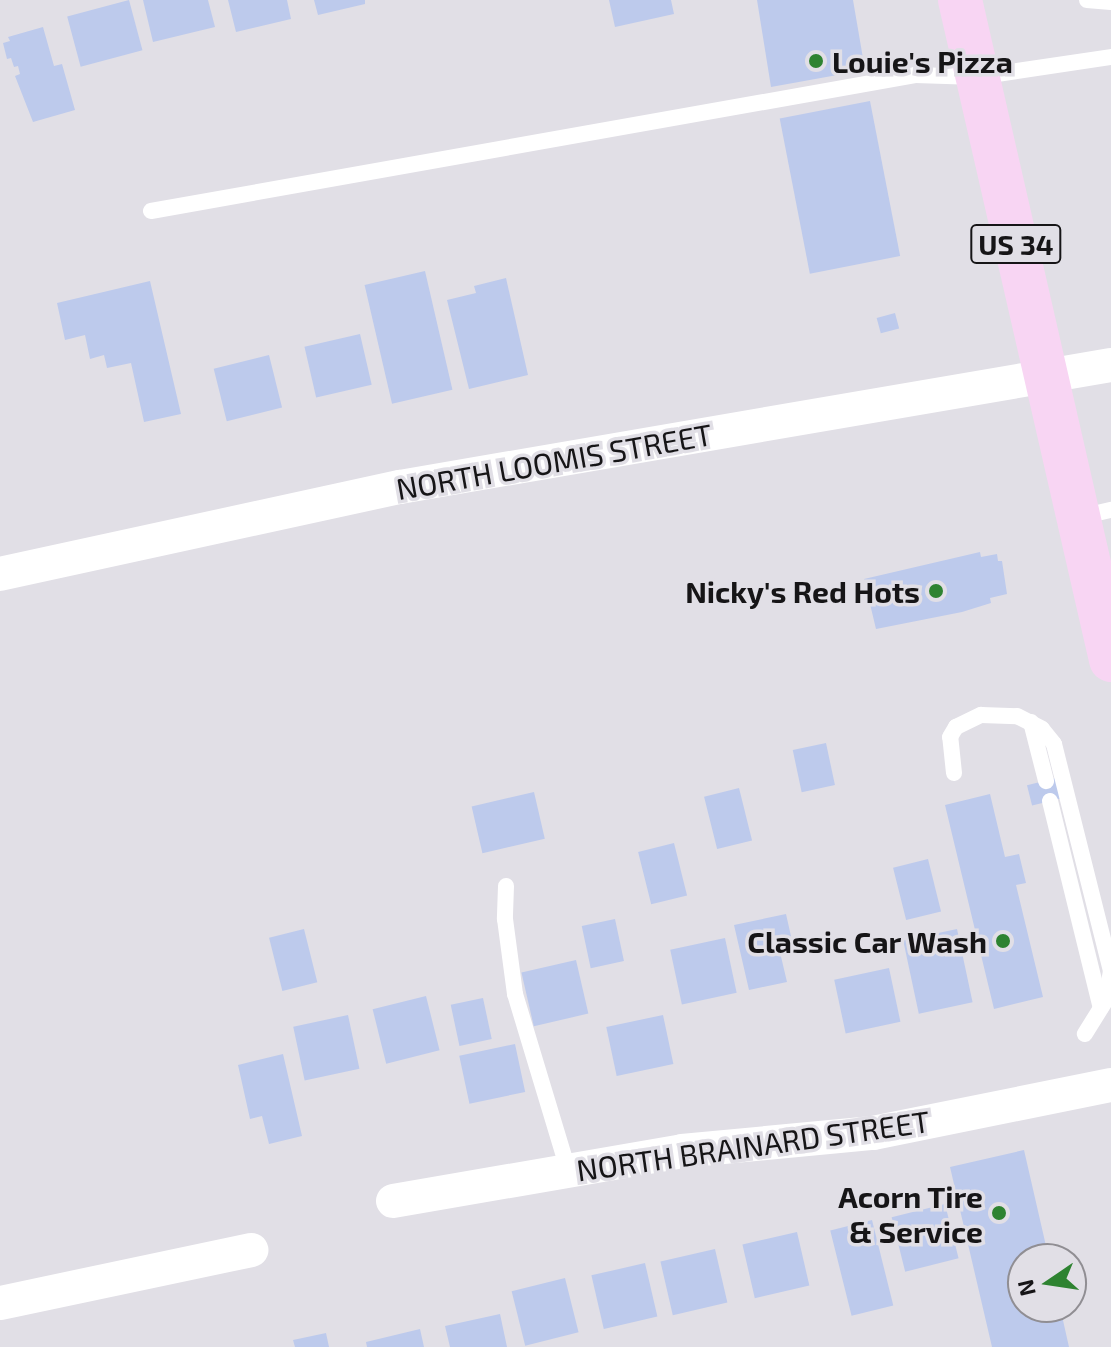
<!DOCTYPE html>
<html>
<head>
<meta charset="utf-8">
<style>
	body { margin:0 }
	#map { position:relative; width:1111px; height:1347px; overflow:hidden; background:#e1dfe6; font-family:"Exo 2",sans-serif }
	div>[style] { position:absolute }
	.building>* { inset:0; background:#bdcaec; transform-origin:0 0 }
	.service>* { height:16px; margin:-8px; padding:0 8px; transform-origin:8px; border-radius:8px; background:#fff }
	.minor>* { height:34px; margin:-17px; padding:0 17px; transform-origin:17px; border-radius:17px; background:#fff }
	.primary>* { height:44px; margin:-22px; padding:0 22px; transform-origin:22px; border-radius:22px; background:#f8d5f3 }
	.dots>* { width:22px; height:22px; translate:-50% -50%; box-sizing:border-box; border:4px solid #e1dfe6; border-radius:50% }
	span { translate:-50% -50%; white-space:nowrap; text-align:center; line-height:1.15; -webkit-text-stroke:7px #e1dfe6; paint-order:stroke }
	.shield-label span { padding:2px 6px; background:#e1dfe6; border:2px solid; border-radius:6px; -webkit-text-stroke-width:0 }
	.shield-label { font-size:28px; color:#161517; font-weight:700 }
	.poi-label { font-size:30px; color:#161517; font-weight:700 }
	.left { translate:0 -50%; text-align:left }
	.right { translate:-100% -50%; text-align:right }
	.street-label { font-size:30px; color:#161517 }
	.north { position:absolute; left:1007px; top:1243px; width:80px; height:80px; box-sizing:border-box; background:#e1dfe6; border:2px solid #908e93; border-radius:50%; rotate:257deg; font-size:22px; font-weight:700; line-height:32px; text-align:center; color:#161517 }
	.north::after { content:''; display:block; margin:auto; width:28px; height:36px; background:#2e8331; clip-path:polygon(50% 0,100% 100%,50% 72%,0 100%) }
</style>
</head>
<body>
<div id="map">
	<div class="building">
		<div style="left:129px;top:0;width:52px;height:64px;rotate:75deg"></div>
		<div style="clip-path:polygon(143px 0,208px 0,215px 27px,153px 42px)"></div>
		<div style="clip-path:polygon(228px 0,287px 0,291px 19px,236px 32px)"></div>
		<div style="clip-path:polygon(314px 0,365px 0,365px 4px,318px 15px)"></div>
		<div style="clip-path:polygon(609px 0,671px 0,674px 14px,615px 27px)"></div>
		<div style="clip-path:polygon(757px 0,853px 0,865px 70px,771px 87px)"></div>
		<div style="clip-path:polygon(43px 27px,54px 66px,62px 64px,75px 110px,33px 122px,15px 76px,20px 74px,18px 66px,14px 67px,11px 58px,7px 59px,3px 43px,10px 41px,8px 37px)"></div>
		<div style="left:870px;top:101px;width:158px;height:92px;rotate:79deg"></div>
		<div style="left:425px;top:271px;width:122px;height:62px;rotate:77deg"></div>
		<div style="clip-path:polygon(506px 278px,528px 375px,469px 389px,447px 300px,476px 293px,474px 286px)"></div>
		<div style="clip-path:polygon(150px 281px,181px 414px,144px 422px,131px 363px,107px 368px,104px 355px,90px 359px,85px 335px,65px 340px,57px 303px)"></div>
		<div style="left:895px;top:313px;width:16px;height:19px;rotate:75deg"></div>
		<div style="left:360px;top:334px;width:52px;height:57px;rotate:77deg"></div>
		<div style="left:269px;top:355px;width:54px;height:57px;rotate:76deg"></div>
		<div style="clip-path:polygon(980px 552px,981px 557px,997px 554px,998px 561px,1002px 561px,1007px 594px,990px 598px,991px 603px,962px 612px,876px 629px,864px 579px)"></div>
		<div style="left:826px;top:743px;width:43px;height:34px;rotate:78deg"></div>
		<div style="left:1060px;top:777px;width:21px;height:34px;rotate:76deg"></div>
		<div style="left:739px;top:788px;width:54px;height:36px;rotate:76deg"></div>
		<div style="left:534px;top:792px;width:48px;height:64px;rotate:77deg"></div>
		<div style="clip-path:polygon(990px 794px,1005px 857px,1019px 854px,1026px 883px,1016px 885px,1043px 997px,994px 1009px,945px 805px)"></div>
		<div style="left:674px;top:843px;width:54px;height:37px;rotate:76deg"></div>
		<div style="left:928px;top:859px;width:54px;height:36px;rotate:76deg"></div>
		<div style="clip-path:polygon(786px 914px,793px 945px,779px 948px,787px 982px,749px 990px,734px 925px)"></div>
		<div style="left:615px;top:919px;width:43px;height:34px;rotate:78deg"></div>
		<div style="left:304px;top:929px;width:55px;height:36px;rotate:76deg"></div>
		<div style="left:957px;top:929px;width:75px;height:55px;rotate:78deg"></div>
		<div style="left:725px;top:938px;width:56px;height:56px;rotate:78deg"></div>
		<div style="left:576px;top:960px;width:55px;height:56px;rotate:77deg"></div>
		<div style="left:889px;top:968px;width:55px;height:56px;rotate:78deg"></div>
		<div style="left:426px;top:996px;width:56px;height:55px;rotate:76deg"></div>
		<div style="left:483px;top:998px;width:42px;height:33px;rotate:78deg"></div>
		<div style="left:348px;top:1015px;width:55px;height:56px;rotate:78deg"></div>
		<div style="left:663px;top:1015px;width:50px;height:58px;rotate:78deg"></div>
		<div style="left:515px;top:1044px;width:49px;height:57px;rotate:78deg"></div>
		<div style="clip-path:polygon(283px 1054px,302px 1136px,269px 1144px,262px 1116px,250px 1119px,238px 1065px)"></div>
		<div style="clip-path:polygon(1024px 1150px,1049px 1259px,1023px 1259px,1023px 1307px,1060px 1307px,1069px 1347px,992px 1347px,950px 1167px)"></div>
		<div style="left:945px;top:1204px;width:56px;height:55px;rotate:76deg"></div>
		<div style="left:872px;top:1220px;width:88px;height:43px;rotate:76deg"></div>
		<div style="left:797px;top:1232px;width:55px;height:56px;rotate:77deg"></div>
		<div style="left:715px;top:1249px;width:55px;height:56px;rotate:77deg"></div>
		<div style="left:645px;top:1263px;width:55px;height:55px;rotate:77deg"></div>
		<div style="left:565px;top:1278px;width:56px;height:55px;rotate:76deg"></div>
		<div style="clip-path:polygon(500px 1314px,507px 1347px,450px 1347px,445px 1326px)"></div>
		<div style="clip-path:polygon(420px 1329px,424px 1347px,367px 1347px,366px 1342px)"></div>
		<div style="clip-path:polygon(326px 1333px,329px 1347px,295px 1347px,293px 1340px)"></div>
	</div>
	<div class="service">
		<div style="left:1087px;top:0;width:24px;rotate:5deg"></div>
		<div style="left:151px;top:211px;width:776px;rotate:-10.09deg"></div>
		<div style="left:915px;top:75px;width:62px;rotate:1.8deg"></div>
		<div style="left:977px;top:77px;width:135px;rotate:-8.5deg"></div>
		<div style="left:1080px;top:517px;width:32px;rotate:-13deg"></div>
		<div style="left:1031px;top:722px;width:61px;rotate:75.7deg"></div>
		<div style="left:954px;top:773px;width:36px;rotate:-96deg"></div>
		<div style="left:950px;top:737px;width:12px;rotate:-59deg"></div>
		<div style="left:956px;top:727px;width:28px;rotate:-26deg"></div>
		<div style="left:981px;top:715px;width:36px;rotate:2deg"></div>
		<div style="left:1017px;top:716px;width:28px;rotate:27deg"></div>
		<div style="left:1042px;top:729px;width:19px;rotate:51deg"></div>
		<div style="left:1054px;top:744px;width:234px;rotate:75.9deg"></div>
		<div style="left:1111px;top:971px;width:29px;rotate:100deg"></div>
		<div style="left:1106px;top:1000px;width:40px;rotate:122deg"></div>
		<div style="left:1050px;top:801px;width:213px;rotate:76.2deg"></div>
		<div style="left:506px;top:886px;width:33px;rotate:92deg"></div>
		<div style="left:505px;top:919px;width:76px;rotate:82.4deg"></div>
		<div style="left:515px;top:994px;width:184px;rotate:73.2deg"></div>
	</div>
	<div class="minor">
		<div style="left:0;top:574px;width:409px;rotate:-12.3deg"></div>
		<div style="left:400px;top:487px;width:721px;rotate:-9.74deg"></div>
		<div style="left:393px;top:1201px;width:293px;rotate:-9.8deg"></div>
		<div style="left:682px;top:1151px;width:192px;rotate:-5.4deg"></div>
		<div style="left:873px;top:1133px;width:243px;rotate:-11.4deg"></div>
		<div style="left:0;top:1303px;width:257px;rotate:-11.9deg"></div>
	</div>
	<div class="primary">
		<div style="left:960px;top:0;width:677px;rotate:77.11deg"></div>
	</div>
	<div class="dots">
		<div style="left:816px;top:61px;background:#2e8331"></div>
		<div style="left:936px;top:591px;background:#2e8331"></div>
		<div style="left:1003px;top:941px;background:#2e8331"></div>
		<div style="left:999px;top:1213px;background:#2e8331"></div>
	</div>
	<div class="shield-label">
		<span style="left:1016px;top:244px">US 34</span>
	</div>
	<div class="poi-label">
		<span class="left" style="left:832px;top:61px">Louie's Pizza</span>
		<span class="right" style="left:920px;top:591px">Nicky's Red Hots</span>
		<span class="right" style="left:987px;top:941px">Classic Car Wash</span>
		<span class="right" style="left:983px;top:1213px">Acorn Tire<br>&amp; Service</span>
	</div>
	<div class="street-label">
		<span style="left:554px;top:461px;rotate:-10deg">NORTH LOOMIS STREET</span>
		<span style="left:753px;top:1145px;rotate:-8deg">NORTH BRAINARD STREET</span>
	</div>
	<div class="north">N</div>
</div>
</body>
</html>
